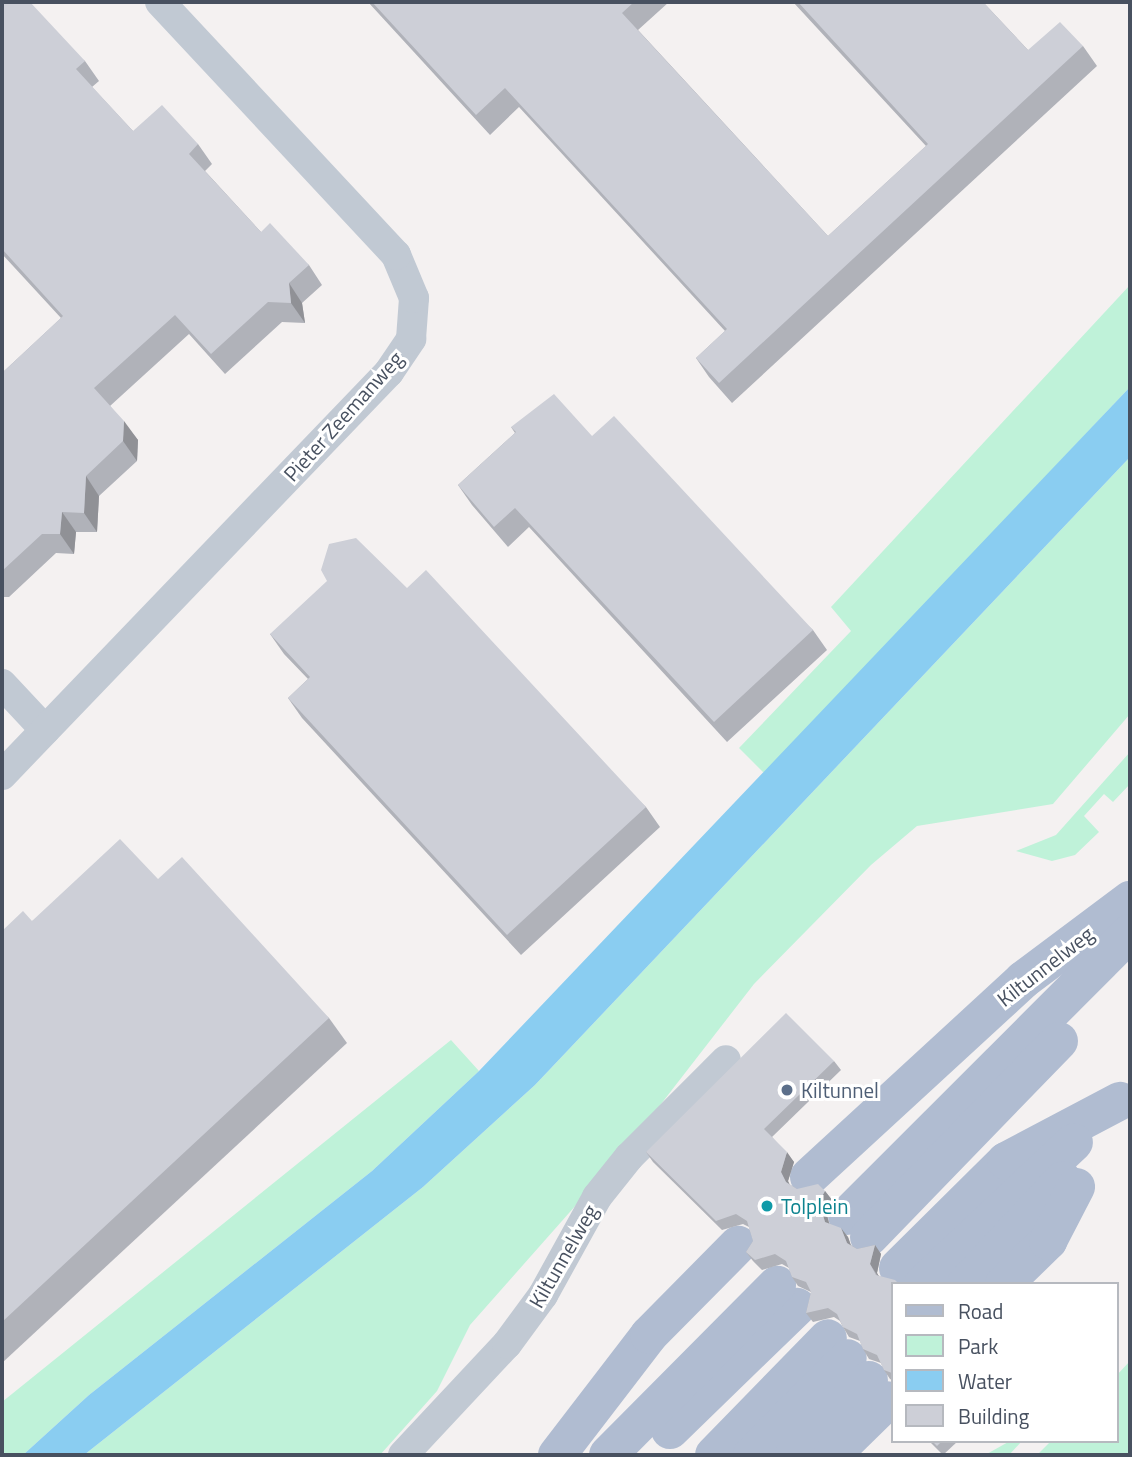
<!DOCTYPE html>
<html>
<head>
<meta charset="utf-8">
<style>
	body { margin:0 }
	#map { position:relative; width:1132px; height:1457px; overflow:hidden; background:#f4f1f1; font-family:"Titillium Web",sans-serif }
	div>[style] { position:absolute }
	.green>* { inset:0; background:#bff2d9 }
	.water>* { inset:0; background:#8acdf1 }
	.street>* { height:30px; margin:-15px; padding:0 15px; transform-origin:15px; border-radius:15px; background:#c1c9d3 }
	.primary>* { height:38px; margin:-19px; padding:0 19px; transform-origin:19px; border-radius:19px; background:#b0bcd1 }
	.wall>* { inset:0; background:#b0b2b9 }
	.shaded-wall>* { inset:0; background:#909196 }
	.building>* { inset:0; background:#cdcfd7 }
	.dots>* { width:19px; height:19px; translate:-50% -50%; box-sizing:border-box; border:4px solid #fff; border-radius:50% }
	span { translate:-50% -50%; white-space:nowrap; text-align:center; line-height:1.15; -webkit-text-stroke:6px #fff; paint-order:stroke }
	.street-label { font-size:21px; color:#485160 }
	.service-label { font-size:21px; color:#4e5e75 }
	.left { translate:0 -50%; text-align:left }
	.culture-label { font-size:21px; color:#0d838f }
	.frame { position:absolute; inset:0; border:4px solid #485160; pointer-events:none }
	.legend { position:absolute; left:891px; top:1282px; width:228px; height:161px; box-sizing:border-box; background:#fff; border:2px solid #b6b9bf; margin:0; padding:9px 12px; list-style:none; font-size:21px; color:#485160 }
	.legend li { display:flex; align-items:center; gap:14px; height:35px }
	.legend b { width:35px; border:2px solid #b6b9bf }
</style>
</head>
<body>
<div id="map">
	<div class="green">
		<div style="clip-path:polygon(1130px 285px,1130px 387px,765px 774px,739px 748px,851px 631px,831px 607px)"></div>
		<div style="clip-path:polygon(1130px 457px,1130px 714px,1053px 804px,917px 826px,871px 865px,754px 984px,630px 1144px,470px 1325px,437px 1391px,380px 1455px,84px 1455px,423px 1187px,535px 1085px)"></div>
		<div style="clip-path:polygon(1130px 752px,1130px 784px,1113px 802px,1104px 794px,1084px 816px,1099px 832px,1075px 855px,1052px 861px,1016px 851px,1056px 835px)"></div>
		<div style="clip-path:polygon(451px 1040px,479px 1071px,372px 1171px,89px 1395px,23px 1455px,2px 1455px,2px 1402px)"></div>
		<div style="clip-path:polygon(1130px 1361px,1130px 1455px,1037px 1455px,1051px 1441px,1116px 1441px,1116px 1376px)"></div>
		<div style="clip-path:polygon(1010px 1441px,1022px 1441px,1009px 1455px,985px 1455px)"></div>
	</div>
	<div class="water">
		<div style="clip-path:polygon(1130px 387px,1130px 457px,535px 1085px,423px 1187px,84px 1455px,23px 1455px,89px 1395px,372px 1171px,479px 1071px)"></div>
	</div>
	<div class="street">
		<div style="left:2px;top:684px;width:63px;rotate:46.9deg"></div>
		<div style="left:2px;top:775px;width:559px;rotate:-46.16deg"></div>
		<div style="left:389px;top:372px;width:40px;rotate:-56deg"></div>
		<div style="left:411px;top:339px;width:41px;rotate:-85.8deg"></div>
		<div style="left:414px;top:298px;width:47px;rotate:-112.7deg"></div>
		<div style="left:396px;top:255px;width:346px;rotate:-133deg"></div>
		<div style="left:403px;top:1455px;width:152px;rotate:-46.9deg"></div>
		<div style="left:507px;top:1344px;width:61px;rotate:-53.7deg"></div>
		<div style="left:543px;top:1295px;width:112px;rotate:-61.1deg"></div>
		<div style="left:597px;top:1197px;width:51px;rotate:-51.3deg"></div>
		<div style="left:629px;top:1157px;width:137px;rotate:-45deg"></div>
	</div>
	<div class="primary">
		<div style="left:809px;top:1177px;width:291px;rotate:-42.6deg"></div>
		<div style="left:1023px;top:980px;width:134px;rotate:-36.8deg"></div>
		<div style="left:847px;top:1216px;width:400px;rotate:-45deg"></div>
		<div style="left:869px;top:1237px;width:273px;rotate:-45.9deg"></div>
		<div style="left:898px;top:1268px;width:152px;rotate:-44.7deg"></div>
		<div style="left:1006px;top:1161px;width:129px;rotate:-27.8deg"></div>
		<div style="left:923px;top:1284px;width:207px;rotate:-43.2deg"></div>
		<div style="left:966px;top:1284px;width:142px;rotate:-47deg"></div>
		<div style="left:1004px;top:1284px;width:62px;rotate:-44.3deg"></div>
		<div style="left:1048px;top:1241px;width:61px;rotate:-62.6deg"></div>
		<div style="left:670px;top:1430px;width:177px;rotate:-44.1deg"></div>
		<div style="left:557px;top:1455px;width:151px;rotate:-52.5deg"></div>
		<div style="left:649px;top:1335px;width:127px;rotate:-45.3deg"></div>
		<div style="left:608px;top:1455px;width:240px;rotate:-45.2deg"></div>
		<div style="left:714px;top:1455px;width:163px;rotate:-45.7deg"></div>
		<div style="left:752px;top:1455px;width:136px;rotate:-45.3deg"></div>
		<div style="left:794px;top:1455px;width:106px;rotate:-45deg"></div>
		<div style="left:832px;top:1455px;width:78px;rotate:-44.5deg"></div>
	</div>
	<div class="wall">
		<div style="clip-path:polygon(2px 2px,85px 61px,99px 81px,92px 87px,133px 131px,198px 144px,212px 164px,205px 171px,261px 232px,309px 265px,322px 285px,302px 303px,305px 323px,282px 322px,225px 374px,189px 334px,110px 406px,138px 440px,137px 461px,99px 496px,97px 532px,76px 532px,74px 554px,56px 553px,9px 597px,2px 597px,2px 373px,61px 318px,2px 254px)"></div>
		<div style="clip-path:polygon(368px 2px,669px 2px,638px 30px,828px 236px,926px 146px,793px 2px,983px 2px,1028px 50px,1083px 46px,1097px 66px,732px 403px,709px 377px,696px 358px,725px 331px,519px 107px,490px 135px)"></div>
		<div style="clip-path:polygon(511px 427px,592px 436px,813px 630px,827px 650px,727px 742px,529px 527px,508px 547px,472px 505px,458px 485px,515px 433px)"></div>
		<div style="clip-path:polygon(407px 588px,646px 807px,660px 827px,521px 955px,302px 718px,288px 698px,308px 679px,284px 654px,270px 634px)"></div>
		<div style="clip-path:polygon(158px 879px,329px 1018px,347px 1043px,2px 1363px,2px 931px)"></div>
		<div style="clip-path:polygon(834px 1061px,841px 1070px,772px 1137px,794px 1162px,788px 1181px,789px 1184px,797px 1189px,825px 1191px,832px 1200px,826px 1211px,829px 1223px,848px 1237px,851px 1245px,857px 1249px,875px 1245px,881px 1254px,877px 1273px,878px 1275px,892px 1284px,892px 1380px,890px 1379px,884px 1370px,881px 1363px,869px 1359px,863px 1349px,860px 1341px,849px 1337px,843px 1327px,840px 1321px,834px 1317px,813px 1322px,806px 1313px,811px 1292px,798px 1286px,792px 1277px,789px 1268px,782px 1264px,762px 1270px,753px 1261px,746px 1252px,753px 1241px,749px 1227px,743px 1224px,722px 1230px,653px 1162px,646px 1152px)"></div>
		<div style="clip-path:polygon(929px 1441px,958px 1441px,943px 1455px)"></div>
	</div>
	<div class="shaded-wall">
		<div style="clip-path:polygon(289px 283px,302px 303px,305px 323px,291px 303px)"></div>
		<div style="clip-path:polygon(124px 421px,138px 440px,137px 461px,123px 441px)"></div>
		<div style="clip-path:polygon(86px 476px,99px 496px,97px 532px,84px 513px)"></div>
		<div style="clip-path:polygon(62px 512px,76px 532px,74px 554px,60px 534px)"></div>
		<div style="clip-path:polygon(787px 1152px,794px 1162px,788px 1181px,793px 1191px,786px 1182px,781px 1172px)"></div>
		<div style="clip-path:polygon(825px 1191px,832px 1200px,826px 1211px,831px 1231px,825px 1222px,819px 1202px)"></div>
		<div style="clip-path:polygon(841px 1228px,848px 1237px,853px 1252px,847px 1243px)"></div>
		<div style="clip-path:polygon(875px 1245px,881px 1254px,877px 1273px,883px 1284px,870px 1264px)"></div>
	</div>
	<div class="building">
		<div style="clip-path:polygon(2px 2px,30px 2px,85px 61px,76px 69px,133px 131px,162px 105px,198px 144px,189px 154px,261px 232px,270px 223px,309px 265px,289px 283px,291px 303px,268px 302px,211px 354px,175px 315px,94px 388px,124px 421px,123px 441px,86px 476px,84px 513px,62px 512px,60px 534px,42px 534px,2px 571px,2px 373px,63px 316px,2px 249px)"></div>
		<div style="clip-path:polygon(372px 2px,634px 2px,622px 13px,828px 236px,928px 144px,798px 2px,983px 2px,1028px 50px,1060px 22px,1083px 46px,719px 383px,696px 358px,727px 329px,505px 88px,476px 115px)"></div>
		<div style="clip-path:polygon(554px 394px,592px 436px,614px 416px,813px 630px,714px 722px,515px 508px,494px 527px,458px 485px,516px 432px,511px 427px)"></div>
		<div style="clip-path:polygon(356px 538px,407px 588px,426px 570px,646px 807px,507px 935px,288px 698px,310px 677px,270px 634px,327px 581px,321px 570px,329px 544px)"></div>
		<div style="clip-path:polygon(120px 839px,158px 879px,182px 857px,329px 1018px,2px 1322px,2px 931px,23px 911px,32px 921px)"></div>
		<div style="clip-path:polygon(786px 1013px,834px 1061px,764px 1129px,787px 1152px,781px 1172px,786px 1182px,797px 1189px,818px 1184px,825px 1191px,819px 1202px,825px 1222px,841px 1228px,847px 1243px,857px 1249px,875px 1245px,870px 1264px,876px 1275px,895px 1280px,899px 1284px,892px 1284px,892px 1373px,884px 1370px,877px 1355px,863px 1349px,857px 1334px,843px 1327px,837px 1314px,828px 1308px,806px 1313px,811px 1292px,806px 1282px,792px 1277px,786px 1261px,775px 1254px,755px 1260px,746px 1252px,753px 1241px,747px 1221px,736px 1214px,716px 1221px,646px 1152px)"></div>
		<div style="clip-path:polygon(932px 1441px,942px 1441px,937px 1446px)"></div>
	</div>
	<div class="dots">
		<div style="left:787px;top:1090px;background:#5c6f8a"></div>
		<div style="left:767px;top:1206px;background:#0f9aa8"></div>
	</div>
	<div class="street-label">
		<span style="left:343px;top:416px;rotate:-48deg">Pieter Zeemanweg</span>
		<span style="left:1045px;top:966px;rotate:-38deg">Kiltunnelweg</span>
		<span style="left:563px;top:1256px;rotate:-60deg">Kiltunnelweg</span>
	</div>
	<div class="service-label">
		<span class="left" style="left:801px;top:1090px">Kiltunnel</span>
	</div>
	<div class="culture-label">
		<span class="left" style="left:781px;top:1206px">Tolplein</span>
	</div>
	<div class="frame"></div>
	<ul class="legend">
	<li><b style="height:9px;background:#b0bcd1"></b>Road</li>
	<li><b style="height:19px;background:#bff2d9"></b>Park</li>
	<li><b style="height:19px;background:#8acdf1"></b>Water</li>
	<li><b style="height:19px;background:#cdcfd7"></b>Building</li>
	</ul>
</div>
</body>
</html>
